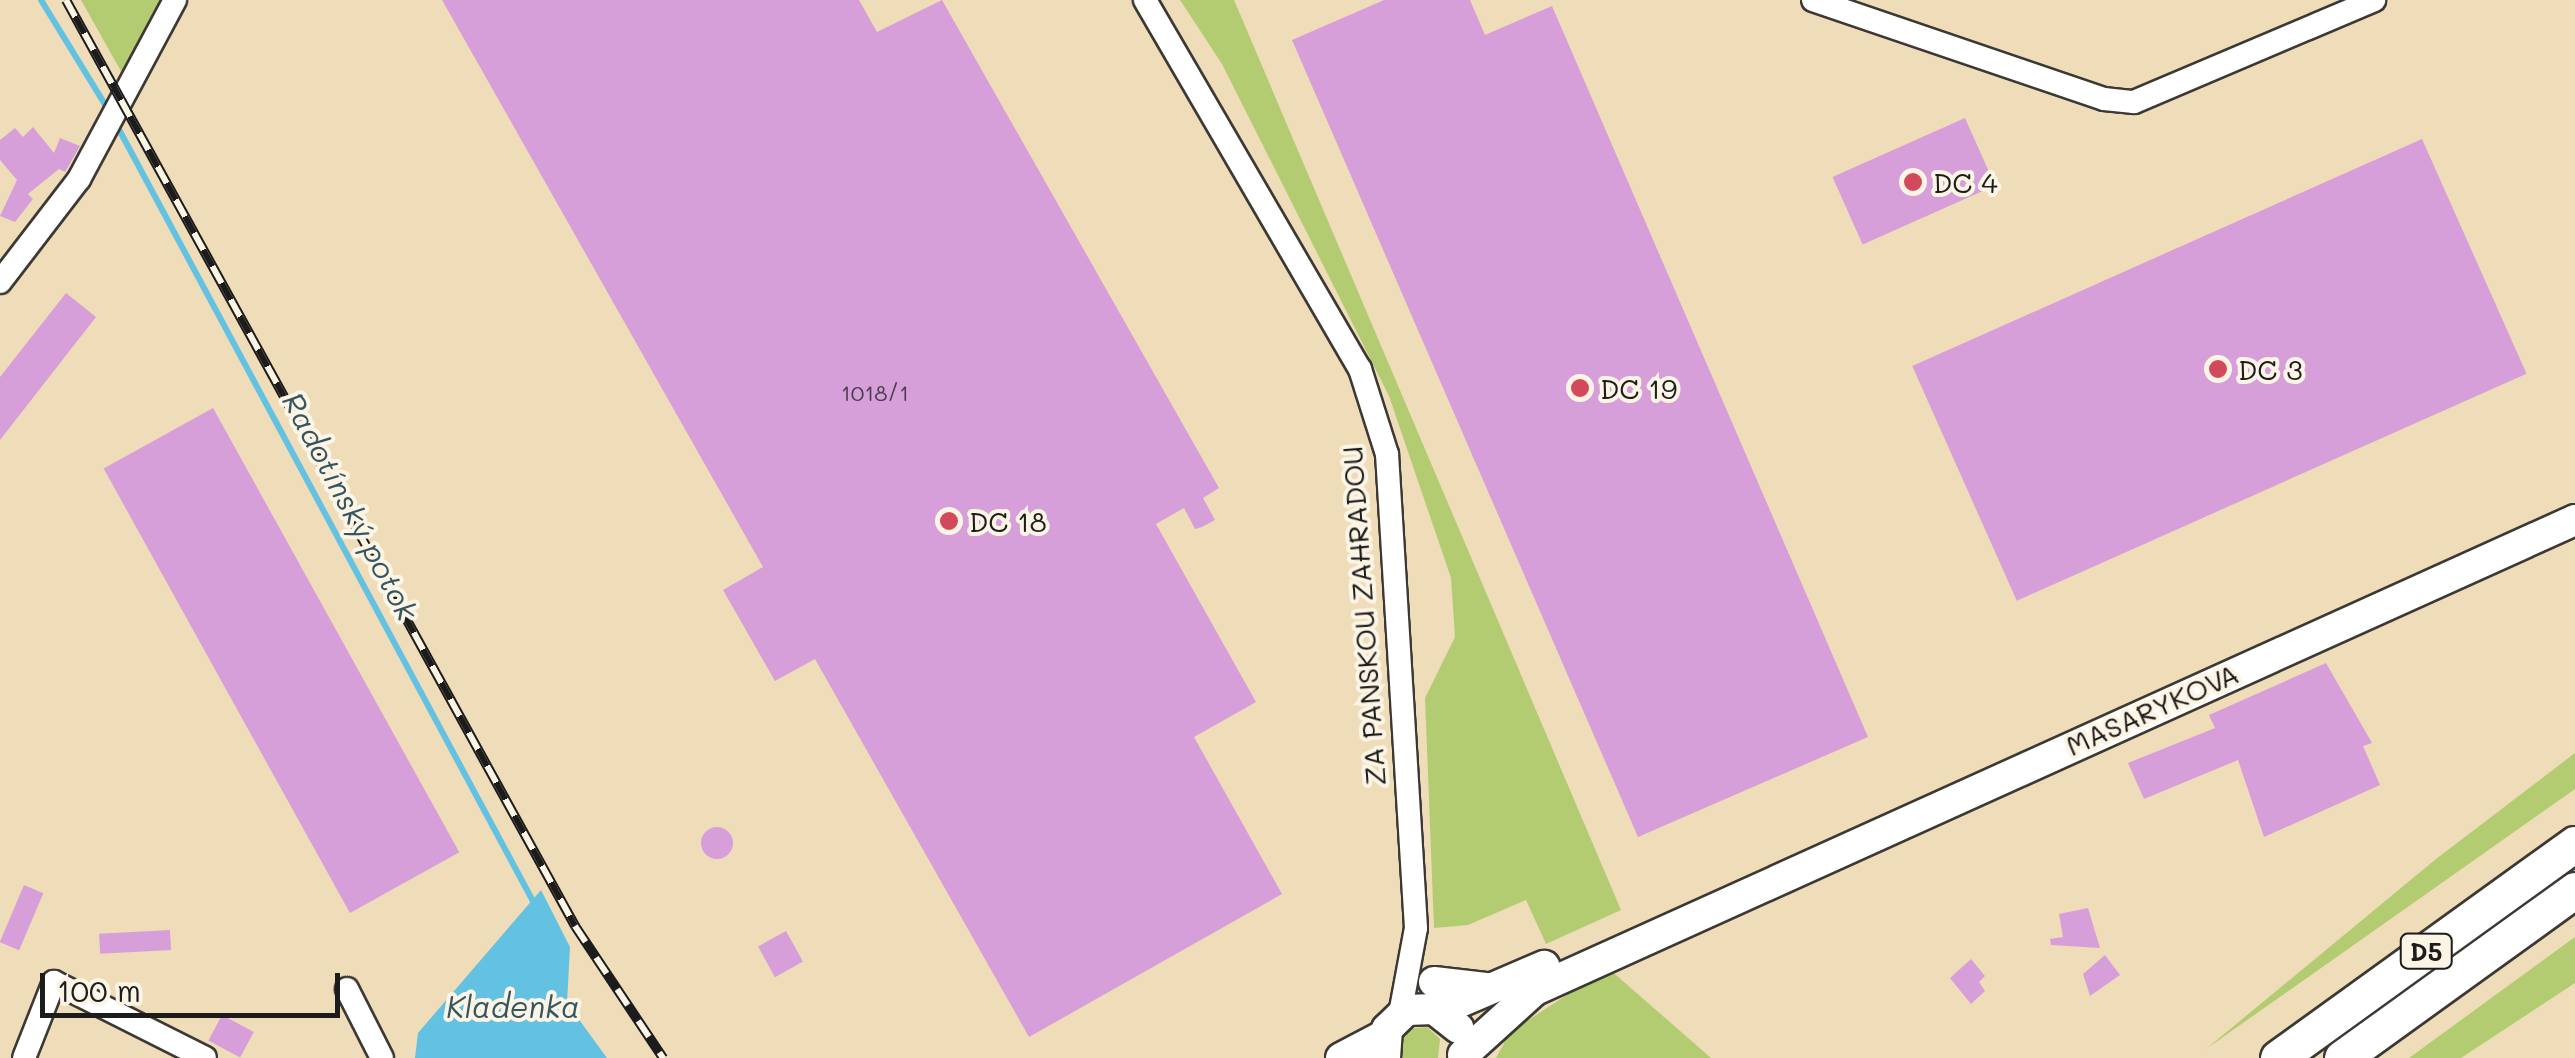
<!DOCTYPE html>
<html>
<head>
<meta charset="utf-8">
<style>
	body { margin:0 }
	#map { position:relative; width:2575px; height:1058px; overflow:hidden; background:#efdcb9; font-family:Mali,sans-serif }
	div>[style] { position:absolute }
	.green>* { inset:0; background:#b4cc71 }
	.water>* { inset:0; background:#63c1e1 }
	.stream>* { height:6px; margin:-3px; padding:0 3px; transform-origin:3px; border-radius:3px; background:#63c1e1 }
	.building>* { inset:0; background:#d69fd9; transform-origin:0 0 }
	.round { border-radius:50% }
	.roads { filter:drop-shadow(2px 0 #3c3934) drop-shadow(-2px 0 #3c3934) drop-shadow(0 2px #3c3934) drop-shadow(0 -2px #3c3934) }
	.minor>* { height:22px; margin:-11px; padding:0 11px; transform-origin:11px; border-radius:11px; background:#fff }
	.major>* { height:30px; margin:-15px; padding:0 15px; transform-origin:15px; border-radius:15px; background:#fff }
	.highway>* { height:35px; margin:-17.5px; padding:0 17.5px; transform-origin:17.5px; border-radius:17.5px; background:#fff }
	.rail>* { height:10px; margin-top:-5px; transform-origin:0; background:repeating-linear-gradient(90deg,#fcf5e5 0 19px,#1c1c1c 0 38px); box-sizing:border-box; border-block:2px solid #1c1c1c }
	.dots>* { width:28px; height:28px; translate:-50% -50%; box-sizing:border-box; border:5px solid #fcf5e5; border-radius:50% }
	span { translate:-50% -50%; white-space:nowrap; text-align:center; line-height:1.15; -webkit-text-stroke:8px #fcf5e5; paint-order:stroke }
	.number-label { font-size:22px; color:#4a3d4b }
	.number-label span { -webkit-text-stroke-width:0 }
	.shield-label span { padding:2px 8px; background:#fcf5e5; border:2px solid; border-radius:8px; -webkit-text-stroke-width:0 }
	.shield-label { font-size:25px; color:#1c1c1c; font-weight:700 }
	.poi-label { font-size:28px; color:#1c1c1c }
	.left { translate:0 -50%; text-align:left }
	.street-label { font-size:28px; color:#1c1c1c }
	.water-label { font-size:30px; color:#355661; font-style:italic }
	.scale { position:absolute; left:40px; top:973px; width:300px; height:45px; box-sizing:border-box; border:5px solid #1c1c1c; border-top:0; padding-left:12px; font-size:30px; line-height:35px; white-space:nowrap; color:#1c1c1c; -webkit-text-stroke:8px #fcf5e5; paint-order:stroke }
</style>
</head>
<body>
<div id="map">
	<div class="green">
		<div style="clip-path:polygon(81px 0,160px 0,122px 73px)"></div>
		<div style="clip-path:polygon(1180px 0,1234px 0,1621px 910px,1546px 944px,1526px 900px,1468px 925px,1434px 928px,1425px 698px,1455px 637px,1451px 578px,1389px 396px,1222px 64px)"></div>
		<div style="clip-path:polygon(2575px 753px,2575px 789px,2206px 1049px,2436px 859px)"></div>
		<div style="clip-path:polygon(2575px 937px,2575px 983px,2461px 1058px,2409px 1058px)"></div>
		<div style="clip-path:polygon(1608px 968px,1711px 1058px,1496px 1058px,1510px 1032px)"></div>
		<div style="clip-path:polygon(1427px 1027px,1440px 1039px,1438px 1058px,1398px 1058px,1397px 1040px,1406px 1029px)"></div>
	</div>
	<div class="water">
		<div style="clip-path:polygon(541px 890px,570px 947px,567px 1003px,607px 1058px,415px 1058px,418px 1033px)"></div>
	</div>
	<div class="stream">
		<div style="left:41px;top:0;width:130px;rotate:58.5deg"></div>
		<div style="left:115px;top:122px;width:886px;rotate:61.79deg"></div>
	</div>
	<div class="building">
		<div style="clip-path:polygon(442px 0,859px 0,877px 32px,942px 0,1219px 488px,1203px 498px,1215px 520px,1202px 527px,1195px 529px,1184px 508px,1156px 524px,1256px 702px,1194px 737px,1282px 894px,1029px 1037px,815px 659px,775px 681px,723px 590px,763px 567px)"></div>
		<div style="clip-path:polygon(1384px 0,1470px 0,1485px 35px,1552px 6px,1868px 737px,1638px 837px,1292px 40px)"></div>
		<div style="left:1965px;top:118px;width:74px;height:145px;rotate:66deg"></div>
		<div style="clip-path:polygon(33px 127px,54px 153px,60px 138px,80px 146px,65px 172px,59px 169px,28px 194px,33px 199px,15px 222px,0 216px,17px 180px,0 160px,0 140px,15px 128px,23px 137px)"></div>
		<div style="left:2422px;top:139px;width:257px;height:558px;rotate:66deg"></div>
		<div style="clip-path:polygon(66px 293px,96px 317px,0 440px,0 377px)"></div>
		<div style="left:213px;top:408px;width:508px;height:125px;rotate:61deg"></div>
		<div style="clip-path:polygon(2326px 663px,2372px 743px,2363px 746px,2380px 785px,2264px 837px,2238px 760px,2144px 799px,2128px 763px,2215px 728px,2209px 715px)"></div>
		<div class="round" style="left:701px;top:827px;width:32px;height:32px"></div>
		<div style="left:24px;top:885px;width:21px;height:62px;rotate:23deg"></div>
		<div style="clip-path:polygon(2088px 908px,2100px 948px,2051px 945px,2050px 939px,2063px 937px,2059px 914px)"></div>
		<div style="left:170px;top:930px;width:20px;height:71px;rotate:87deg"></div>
		<div style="left:786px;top:931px;width:35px;height:32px;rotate:61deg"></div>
		<div style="clip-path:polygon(2105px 955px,2120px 975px,2090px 996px,2083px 974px)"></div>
		<div style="clip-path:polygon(1971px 959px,1985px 976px,1979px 982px,1985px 991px,1971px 1004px,1950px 978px)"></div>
		<div style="left:222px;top:1015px;width:36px;height:29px;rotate:28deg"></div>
	</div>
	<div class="roads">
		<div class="minor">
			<div style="left:1145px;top:0;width:427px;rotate:59.8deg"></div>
			<div style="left:1360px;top:369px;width:89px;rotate:72.4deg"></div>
			<div style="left:1387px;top:454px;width:475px;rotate:86.5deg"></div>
			<div style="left:1416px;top:928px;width:87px;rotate:100.5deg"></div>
			<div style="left:1813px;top:0;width:307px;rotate:18.8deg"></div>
			<div style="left:2104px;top:99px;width:30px;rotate:6deg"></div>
			<div style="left:2134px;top:102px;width:261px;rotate:-23deg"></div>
			<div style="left:0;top:282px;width:130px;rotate:-52.5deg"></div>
			<div style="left:79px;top:179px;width:203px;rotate:-61.8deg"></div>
			<div style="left:347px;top:989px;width:77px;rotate:63.1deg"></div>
			<div style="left:24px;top:1058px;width:82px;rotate:-68.5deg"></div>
			<div style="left:54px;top:982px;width:169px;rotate:26.7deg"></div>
		</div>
		<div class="major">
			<div style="left:1434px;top:982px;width:52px;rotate:6.6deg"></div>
			<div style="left:1446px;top:1008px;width:107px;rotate:-23.2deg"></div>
			<div style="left:1463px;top:1055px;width:97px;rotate:-42.1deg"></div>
			<div style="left:1535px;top:990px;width:1141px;rotate:-24.32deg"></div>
			<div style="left:1341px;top:1058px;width:50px;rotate:-27.6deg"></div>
			<div style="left:1385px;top:1058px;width:29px;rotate:-86deg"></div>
			<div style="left:1387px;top:1029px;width:28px;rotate:-44deg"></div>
			<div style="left:1407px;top:1010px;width:27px;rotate:-2deg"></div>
			<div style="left:1434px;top:1009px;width:31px;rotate:38deg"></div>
		</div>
		<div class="highway">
			<div style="left:2278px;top:1058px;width:366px;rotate:-35.8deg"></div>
			<div style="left:2342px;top:1058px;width:287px;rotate:-35.8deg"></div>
		</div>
	</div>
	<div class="rail">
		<div style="left:66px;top:0;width:1057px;rotate:61.2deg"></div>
		<div style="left:575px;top:926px;width:159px;rotate:56.3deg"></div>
	</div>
	<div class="dots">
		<div style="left:1913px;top:182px;background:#d1495b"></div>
		<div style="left:2218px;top:369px;background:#d1495b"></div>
		<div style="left:1580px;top:388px;background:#d1495b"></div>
		<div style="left:949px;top:521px;background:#d1495b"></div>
	</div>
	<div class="number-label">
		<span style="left:875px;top:393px">1018/1</span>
	</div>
	<div class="shield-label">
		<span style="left:2426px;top:951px">D5</span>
	</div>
	<div class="poi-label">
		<span class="left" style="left:1933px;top:182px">DC 4</span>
		<span class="left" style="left:2238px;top:369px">DC 3</span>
		<span class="left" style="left:1600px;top:388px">DC 19</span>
		<span class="left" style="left:969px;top:521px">DC 18</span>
	</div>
	<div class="street-label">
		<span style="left:1363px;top:616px;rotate:-94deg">ZA PANSKOU ZAHRADOU</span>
		<span style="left:2152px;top:709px;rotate:-24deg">MASARYKOVA</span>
	</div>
	<div class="water-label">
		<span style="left:351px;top:506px;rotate:62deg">Radotínský potok</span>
		<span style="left:513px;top:1006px">Kladenka</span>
	</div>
	<div class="scale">100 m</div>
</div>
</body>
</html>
